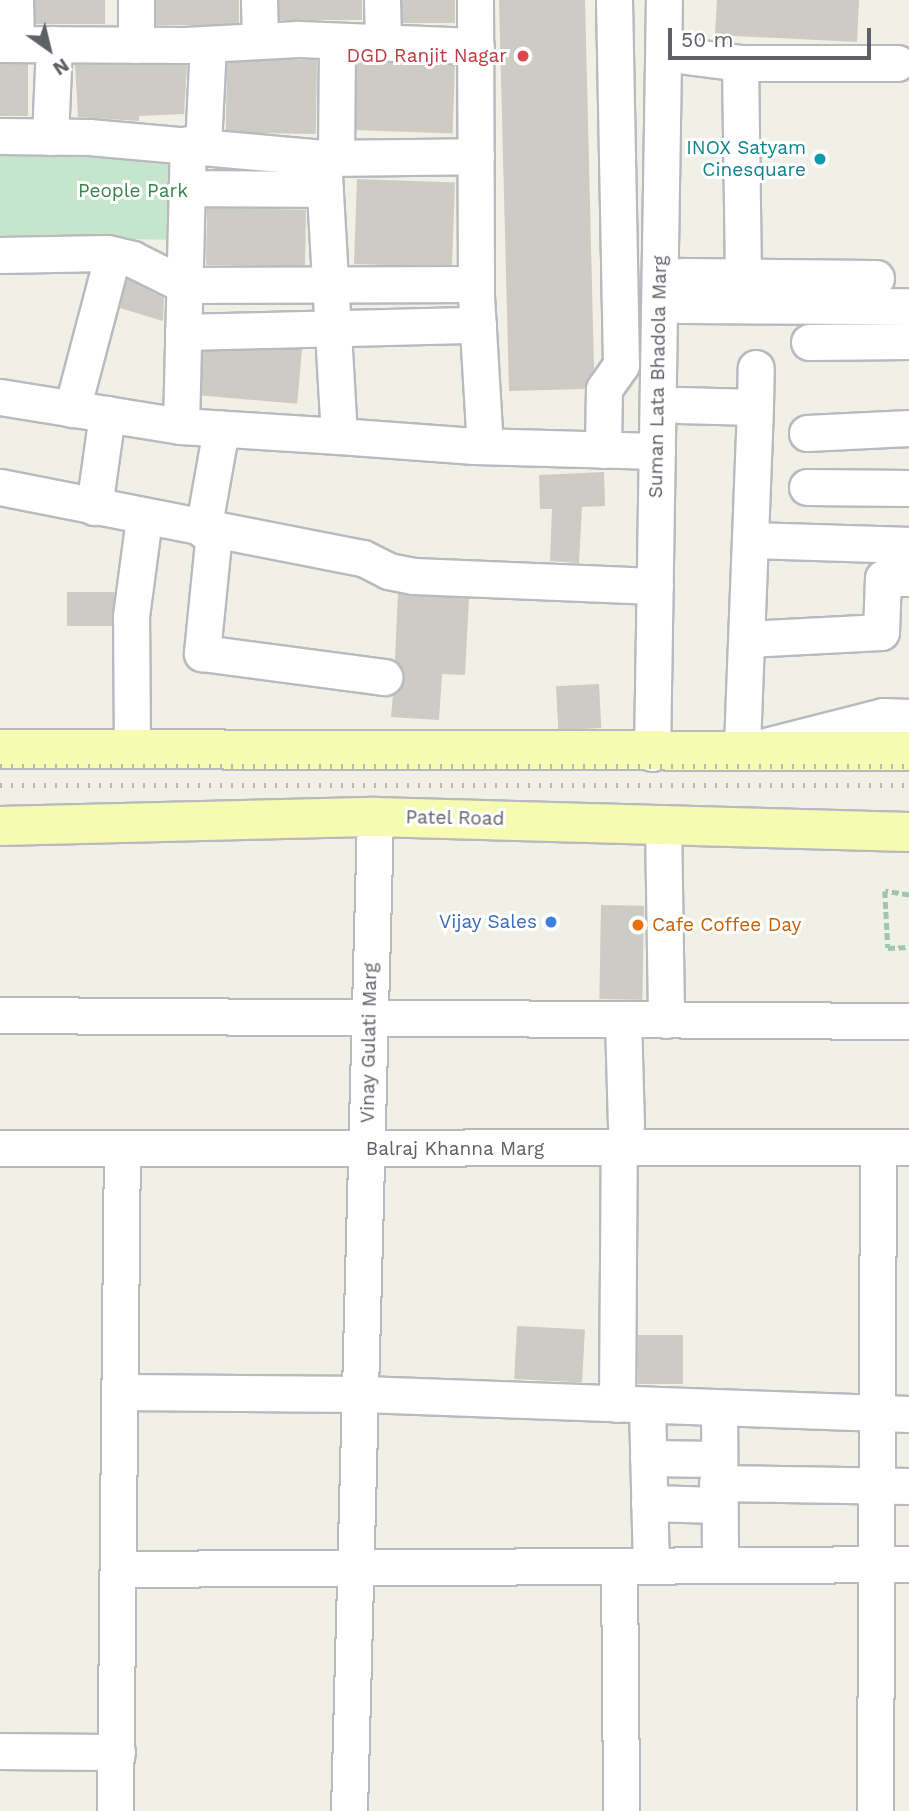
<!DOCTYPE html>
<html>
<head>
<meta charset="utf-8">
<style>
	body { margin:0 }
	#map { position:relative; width:909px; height:1811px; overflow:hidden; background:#f0f0e7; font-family:"Work Sans",sans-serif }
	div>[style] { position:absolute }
	.green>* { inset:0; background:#c5e6cd; transform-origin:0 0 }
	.building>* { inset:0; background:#cccbc4; transform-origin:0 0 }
	.path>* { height:4.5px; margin-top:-2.25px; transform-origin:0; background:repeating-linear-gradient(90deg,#9fc6b3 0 7px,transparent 0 10.5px) }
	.roads { filter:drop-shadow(2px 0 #b9bac0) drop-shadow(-2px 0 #b9bac0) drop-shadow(0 2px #b9bac0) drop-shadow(0 -2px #b9bac0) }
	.minor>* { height:35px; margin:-17.5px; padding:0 17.5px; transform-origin:17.5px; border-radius:17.5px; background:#fff }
	.major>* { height:38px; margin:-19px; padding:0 19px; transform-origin:19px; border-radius:19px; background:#f7fbb1 }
	.rail>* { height:5px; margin-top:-2.5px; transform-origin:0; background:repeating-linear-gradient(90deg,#b9b9ba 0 2px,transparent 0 11px) }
	.dots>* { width:19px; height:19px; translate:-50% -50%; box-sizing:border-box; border:4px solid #fff; border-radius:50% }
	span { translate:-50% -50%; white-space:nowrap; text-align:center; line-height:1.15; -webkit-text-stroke:6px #fff; paint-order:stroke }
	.health-label { font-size:19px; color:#be3a42 }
	.right { translate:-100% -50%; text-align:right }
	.culture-label { font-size:19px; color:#0d838f }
	.park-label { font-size:19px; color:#39834d }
	.street-label { font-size:19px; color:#5f6067 }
	.shop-label { font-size:19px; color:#366cbe }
	.food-label { font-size:19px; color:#c56008 }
	.left { translate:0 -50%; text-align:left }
	.north { position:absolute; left:14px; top:14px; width:70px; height:70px; -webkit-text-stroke:5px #fff; paint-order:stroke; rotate:146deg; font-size:19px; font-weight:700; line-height:28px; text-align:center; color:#5f6067 }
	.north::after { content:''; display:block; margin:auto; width:24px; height:32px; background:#5f6067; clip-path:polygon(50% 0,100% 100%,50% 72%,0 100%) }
	.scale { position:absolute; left:668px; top:28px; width:203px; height:32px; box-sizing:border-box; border:4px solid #5f6067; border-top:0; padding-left:9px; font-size:21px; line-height:24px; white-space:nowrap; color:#5f6067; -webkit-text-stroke:5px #fff; paint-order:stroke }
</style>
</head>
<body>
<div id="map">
	<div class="green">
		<div style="left:182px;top:141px;width:99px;height:182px;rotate:91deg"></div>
	</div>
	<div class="building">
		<div style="left:35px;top:0;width:70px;height:24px"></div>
		<div style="left:156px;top:0;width:83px;height:25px"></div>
		<div style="left:279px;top:0;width:83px;height:20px"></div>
		<div style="left:402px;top:0;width:53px;height:23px"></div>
		<div style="clip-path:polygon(499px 0,585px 0,594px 368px,584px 389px,509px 391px)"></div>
		<div style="clip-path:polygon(717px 0,859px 0,857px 42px,715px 35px)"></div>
		<div style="left:317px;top:60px;width:74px;height:90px;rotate:91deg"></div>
		<div style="left:357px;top:61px;width:98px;height:69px;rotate:2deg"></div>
		<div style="left:0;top:64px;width:28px;height:52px"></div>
		<div style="clip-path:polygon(75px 65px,187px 65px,184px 114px,139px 116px,139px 121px,78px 117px)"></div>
		<div style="left:357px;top:179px;width:98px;height:85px;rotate:2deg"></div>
		<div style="left:207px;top:208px;width:99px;height:57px;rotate:1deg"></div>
		<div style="clip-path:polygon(127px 279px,164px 298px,163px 321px,120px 308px)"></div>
		<div style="left:302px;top:349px;width:55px;height:99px;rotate:95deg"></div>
		<div style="clip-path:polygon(604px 472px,605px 506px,582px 507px,579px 563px,550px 561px,552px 509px,540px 509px,539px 475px)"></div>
		<div style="left:67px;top:592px;width:47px;height:34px"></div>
		<div style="clip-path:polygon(398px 593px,469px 598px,465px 675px,442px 674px,439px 720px,391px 717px,393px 695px,404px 679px,395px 660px)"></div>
		<div style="left:599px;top:684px;width:44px;height:43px;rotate:87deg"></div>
		<div style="left:601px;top:905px;width:43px;height:94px;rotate:1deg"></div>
		<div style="left:517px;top:1326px;width:68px;height:53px;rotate:3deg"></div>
		<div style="left:638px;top:1335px;width:45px;height:49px"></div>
	</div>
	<div class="path">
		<div style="left:909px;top:895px;width:24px;rotate:-171deg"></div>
		<div style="left:885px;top:891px;width:57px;rotate:87deg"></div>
		<div style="left:888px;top:948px;width:21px;rotate:-3deg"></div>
	</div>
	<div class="roads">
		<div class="minor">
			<div style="left:15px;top:0;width:44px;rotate:88.7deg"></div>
			<div style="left:136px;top:0;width:45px;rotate:90deg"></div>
			<div style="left:259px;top:0;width:41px;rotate:88.6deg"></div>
			<div style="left:382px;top:0;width:42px;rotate:88.6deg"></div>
			<div style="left:475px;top:0;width:296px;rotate:89.8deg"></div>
			<div style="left:476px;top:296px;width:150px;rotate:86.6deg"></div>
			<div style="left:0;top:44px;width:185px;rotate:0.3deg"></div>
			<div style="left:185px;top:45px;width:113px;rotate:-3deg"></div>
			<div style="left:298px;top:39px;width:178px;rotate:2.3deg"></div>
			<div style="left:686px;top:56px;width:54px;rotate:7.4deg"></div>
			<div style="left:0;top:136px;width:89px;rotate:0.6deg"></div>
			<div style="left:89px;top:137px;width:235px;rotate:5.1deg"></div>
			<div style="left:323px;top:158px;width:153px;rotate:-0.7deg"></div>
			<div style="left:50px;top:137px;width:93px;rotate:-87.5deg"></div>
			<div style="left:203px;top:146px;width:102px;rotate:-87.2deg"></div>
			<div style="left:336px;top:158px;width:117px;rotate:-89.5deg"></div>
			<div style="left:186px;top:188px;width:139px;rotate:0.4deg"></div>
			<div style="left:0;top:255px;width:107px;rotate:-1.1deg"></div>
			<div style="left:107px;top:253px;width:26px;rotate:13deg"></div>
			<div style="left:132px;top:259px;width:58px;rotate:26.6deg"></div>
			<div style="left:184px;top:285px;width:292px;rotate:-0.2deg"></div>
			<div style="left:682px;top:276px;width:194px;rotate:0.6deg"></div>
			<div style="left:743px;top:277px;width:214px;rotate:-90.8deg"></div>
			<div style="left:740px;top:63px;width:157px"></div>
			<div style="left:681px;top:305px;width:228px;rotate:0.3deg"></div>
			<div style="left:183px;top:332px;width:295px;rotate:-1.4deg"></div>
			<div style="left:809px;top:342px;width:100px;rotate:-0.6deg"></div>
			<div style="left:0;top:397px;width:183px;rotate:9.1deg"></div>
			<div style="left:181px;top:426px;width:158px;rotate:3.6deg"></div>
			<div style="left:339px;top:436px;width:278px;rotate:-93.3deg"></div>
			<div style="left:679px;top:405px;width:76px;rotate:1.5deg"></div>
			<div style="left:755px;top:407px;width:345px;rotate:92.2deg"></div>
			<div style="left:742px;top:752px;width:146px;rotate:-14.3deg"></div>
			<div style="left:883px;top:716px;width:26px;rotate:2deg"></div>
			<div style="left:755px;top:407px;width:39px;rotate:-89deg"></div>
			<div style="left:72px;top:409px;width:160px;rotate:-75.2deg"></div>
			<div style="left:181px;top:426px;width:282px;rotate:-88.6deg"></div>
			<div style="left:807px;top:433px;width:102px;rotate:-2.8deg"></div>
			<div style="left:339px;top:436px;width:136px;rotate:4.2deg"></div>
			<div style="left:475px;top:446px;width:182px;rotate:1.6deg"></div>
			<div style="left:603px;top:450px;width:61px;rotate:-89.1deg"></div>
			<div style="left:604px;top:389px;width:29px;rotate:-55deg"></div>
			<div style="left:621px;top:365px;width:365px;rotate:-91.1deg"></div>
			<div style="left:0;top:487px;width:370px;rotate:11.1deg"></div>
			<div style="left:363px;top:558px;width:28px;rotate:27deg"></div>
			<div style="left:388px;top:571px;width:26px;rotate:11deg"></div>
			<div style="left:414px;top:576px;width:241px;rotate:2.4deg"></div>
			<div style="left:807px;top:487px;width:102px;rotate:0.6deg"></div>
			<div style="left:94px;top:507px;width:94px;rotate:-82deg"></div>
			<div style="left:203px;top:530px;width:103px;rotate:-79.9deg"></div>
			<div style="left:214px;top:532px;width:122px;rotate:95.7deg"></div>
			<div style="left:202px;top:653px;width:184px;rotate:7.5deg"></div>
			<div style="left:752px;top:540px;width:157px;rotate:1.8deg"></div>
			<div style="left:747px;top:639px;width:134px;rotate:-3deg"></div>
			<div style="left:881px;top:632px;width:54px;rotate:-87.9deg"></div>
			<div style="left:883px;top:578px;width:26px"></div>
			<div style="left:132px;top:750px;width:134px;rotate:-90.4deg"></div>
			<div style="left:131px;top:616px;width:99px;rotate:-82.4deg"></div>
			<div style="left:652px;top:753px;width:753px;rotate:-89.09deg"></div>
			<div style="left:663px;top:823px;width:197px;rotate:89.1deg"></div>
			<div style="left:0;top:1015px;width:909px;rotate:0.38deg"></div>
			<div style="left:623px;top:1019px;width:106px;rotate:88.4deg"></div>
			<div style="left:0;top:1148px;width:909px;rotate:-0.06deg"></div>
			<div style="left:121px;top:1392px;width:242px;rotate:0.5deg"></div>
			<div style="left:363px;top:1394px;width:546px;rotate:2.1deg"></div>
			<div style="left:617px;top:1404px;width:256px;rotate:-89.6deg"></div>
			<div style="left:647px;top:1405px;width:161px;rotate:88.6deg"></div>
			<div style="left:719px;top:1408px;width:157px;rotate:89.6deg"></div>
			<div style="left:648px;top:1458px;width:69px;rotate:0.8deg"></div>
			<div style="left:717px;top:1483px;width:192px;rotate:0.9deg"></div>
			<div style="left:649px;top:1503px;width:69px;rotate:1.7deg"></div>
			<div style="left:619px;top:1566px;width:245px;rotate:89.5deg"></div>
			<div style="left:119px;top:1569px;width:790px;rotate:-0.36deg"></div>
			<div style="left:0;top:1751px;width:117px;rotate:0.5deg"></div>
			<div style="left:115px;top:1811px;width:663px;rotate:-89.4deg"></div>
			<div style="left:349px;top:1811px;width:994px;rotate:-88.5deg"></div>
			<div style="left:875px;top:1811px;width:663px;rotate:-89.74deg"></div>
		</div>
		<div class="major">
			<div style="left:0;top:749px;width:909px;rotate:0.13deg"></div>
			<div style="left:0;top:826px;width:375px;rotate:-1.4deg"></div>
			<div style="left:375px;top:817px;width:534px;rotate:1.61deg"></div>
		</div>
	</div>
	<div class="rail">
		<div style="left:0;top:766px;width:909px"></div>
		<div style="left:0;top:785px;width:909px"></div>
	</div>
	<div class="dots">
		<div style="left:523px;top:56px;background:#e0444e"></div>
		<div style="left:820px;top:159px;background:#0f9aa8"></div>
		<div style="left:551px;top:922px;background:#3f7fe0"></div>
		<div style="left:638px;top:925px;background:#e8710a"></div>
	</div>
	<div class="health-label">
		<span class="right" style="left:507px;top:56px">DGD Ranjit Nagar</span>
	</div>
	<div class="culture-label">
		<span class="right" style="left:806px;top:159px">INOX Satyam<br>Cinesquare</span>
	</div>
	<div class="park-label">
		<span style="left:133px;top:191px">People Park</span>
	</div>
	<div class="street-label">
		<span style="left:658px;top:377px;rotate:-89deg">Suman Lata Bhadola Marg</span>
		<span style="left:455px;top:818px;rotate:1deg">Patel Road</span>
		<span style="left:369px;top:1043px;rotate:-89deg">Vinay Gulati Marg</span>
		<span style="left:455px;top:1149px">Balraj Khanna Marg</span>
	</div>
	<div class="shop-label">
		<span class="right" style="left:537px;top:922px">Vijay Sales</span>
	</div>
	<div class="food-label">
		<span class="left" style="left:652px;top:925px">Cafe Coffee Day</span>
	</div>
	<div class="north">N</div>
	<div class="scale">50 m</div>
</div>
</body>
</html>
